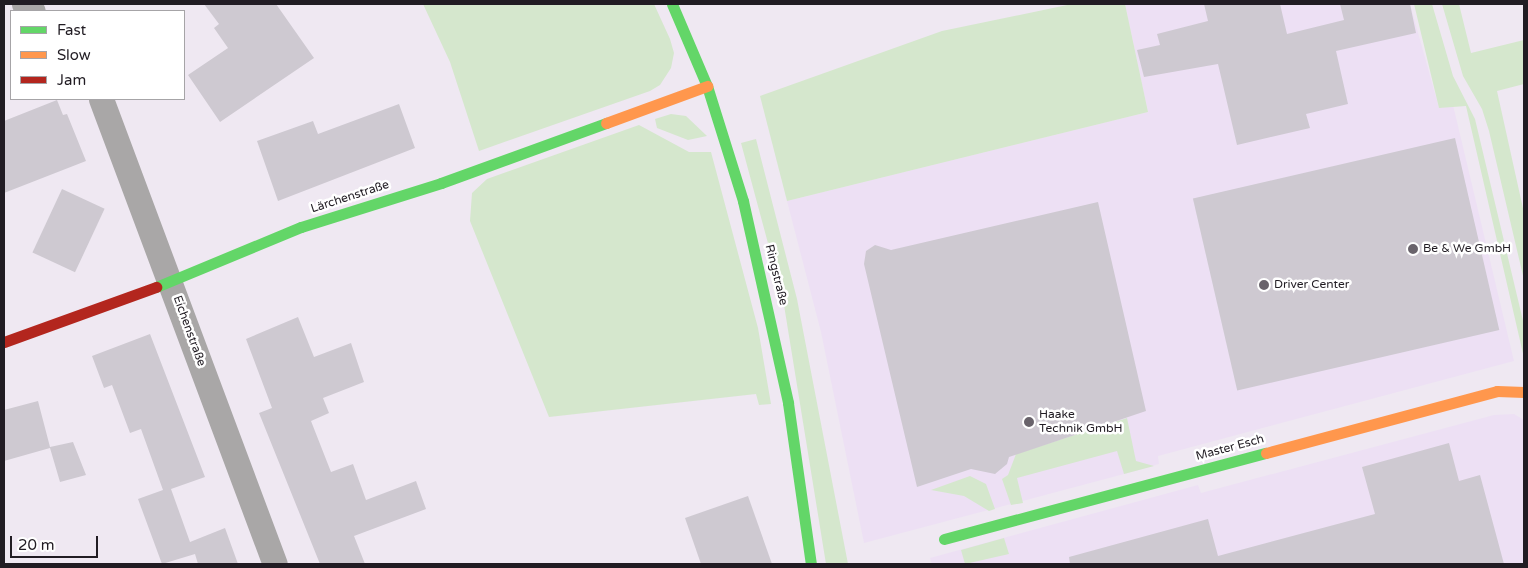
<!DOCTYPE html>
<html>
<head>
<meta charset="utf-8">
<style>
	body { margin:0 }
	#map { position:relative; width:1528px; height:568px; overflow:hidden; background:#efe8f2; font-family:"Varela Round",sans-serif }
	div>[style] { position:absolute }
	.built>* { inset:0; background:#ede0f4 }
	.green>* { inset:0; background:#d5e7cd }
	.building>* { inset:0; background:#cec9d1; transform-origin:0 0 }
	.street>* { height:25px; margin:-12.5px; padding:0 12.5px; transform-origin:12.5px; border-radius:12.5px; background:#a9a7a7 }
	.fast>* { height:11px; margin:-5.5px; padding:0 5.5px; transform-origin:5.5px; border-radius:5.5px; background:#63d668 }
	.slow>* { height:11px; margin:-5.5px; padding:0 5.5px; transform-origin:5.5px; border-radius:5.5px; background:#ff974d }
	.jam>* { height:11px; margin:-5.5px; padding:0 5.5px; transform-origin:5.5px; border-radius:5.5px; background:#b3261e }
	.dots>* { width:14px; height:14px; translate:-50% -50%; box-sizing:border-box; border:2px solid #fff; border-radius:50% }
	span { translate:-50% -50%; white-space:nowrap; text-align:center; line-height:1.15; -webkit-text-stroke:5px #fff; paint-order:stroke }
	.street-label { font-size:12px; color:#211c23 }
	.poi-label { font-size:12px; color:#211c23 }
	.left { translate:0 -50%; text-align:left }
	.frame { position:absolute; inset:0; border:5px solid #211c23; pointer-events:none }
	.legend { position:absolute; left:10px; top:10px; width:175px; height:90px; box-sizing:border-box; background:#fff; border:1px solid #a6a4a7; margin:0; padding:6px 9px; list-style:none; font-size:15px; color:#211c23 }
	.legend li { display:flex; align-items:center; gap:10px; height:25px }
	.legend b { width:25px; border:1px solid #a6a4a7 }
	.scale { position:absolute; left:10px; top:536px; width:88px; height:22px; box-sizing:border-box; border:2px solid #211c23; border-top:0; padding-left:6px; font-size:15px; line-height:18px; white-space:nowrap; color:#211c23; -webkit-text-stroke:4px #fff; paint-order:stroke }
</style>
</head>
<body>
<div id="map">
	<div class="built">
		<div style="clip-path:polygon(1125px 4px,1410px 4px,1439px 108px,1453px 105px,1514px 361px,1158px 456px,1159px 464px,1124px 474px,864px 543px,821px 332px,787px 201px,1148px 112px)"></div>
		<div style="clip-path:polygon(1514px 414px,1524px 420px,1524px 564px,932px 564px,930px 558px,1198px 485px,1201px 493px,1494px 415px)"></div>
	</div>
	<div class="green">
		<div style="clip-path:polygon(423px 4px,654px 4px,670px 39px,674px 53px,671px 68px,660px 85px,650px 91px,479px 151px,450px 62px)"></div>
		<div style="clip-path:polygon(1072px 4px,1125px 4px,1148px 112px,787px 201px,760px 96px,942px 31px)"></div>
		<div style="clip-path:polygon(1414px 4px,1432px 4px,1453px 76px,1475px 119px,1524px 325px,1524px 358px,1466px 106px,1439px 108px)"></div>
		<div style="clip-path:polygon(1442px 4px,1459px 4px,1471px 53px,1524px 40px,1524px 84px,1497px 91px,1524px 213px,1524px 280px,1489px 131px,1482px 109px,1463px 76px)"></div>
		<div style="clip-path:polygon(671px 114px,686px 116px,707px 136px,688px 140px,657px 128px,655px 119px)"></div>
		<div style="clip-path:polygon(639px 125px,689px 152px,711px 152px,758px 328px,771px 404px,759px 405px,756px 394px,549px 417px,470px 221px,472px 193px,487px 179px)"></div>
		<div style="clip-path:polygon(756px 139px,797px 299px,848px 564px,826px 564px,783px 299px,741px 143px)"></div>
		<div style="clip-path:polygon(1127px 418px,1136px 461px,1154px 466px,1124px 474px,1117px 451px,1017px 478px,1023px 503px,1011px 505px,1002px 479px,1008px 475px,1016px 454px)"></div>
		<div style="clip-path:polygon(970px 476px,986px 484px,995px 509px,989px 511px,964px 496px,931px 490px)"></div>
		<div style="clip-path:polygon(1004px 538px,1009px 554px,965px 564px,961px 550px)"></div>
	</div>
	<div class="building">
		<div style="clip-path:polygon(204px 4px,276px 4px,314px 58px,220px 122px,188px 75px,228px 48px,214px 28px,219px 24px)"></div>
		<div style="clip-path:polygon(1204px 4px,1280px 4px,1287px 34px,1344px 20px,1340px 4px,1410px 4px,1416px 33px,1336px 51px,1348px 104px,1306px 114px,1310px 128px,1237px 145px,1218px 64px,1144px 77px,1137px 50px,1160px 45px,1157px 34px,1208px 21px)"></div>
		<div style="clip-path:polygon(57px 100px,63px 115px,67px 114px,86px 161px,4px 193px,4px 121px)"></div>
		<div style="clip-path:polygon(399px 104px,415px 148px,278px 201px,257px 141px,313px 121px,318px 134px)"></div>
		<div style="left:1455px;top:138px;width:197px;height:269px;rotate:77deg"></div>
		<div style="left:62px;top:189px;width:47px;height:70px;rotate:25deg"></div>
		<div style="clip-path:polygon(1098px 202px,1146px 411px,1009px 457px,1007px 464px,995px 474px,971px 469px,917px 487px,864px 264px,866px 251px,875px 245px,891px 250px)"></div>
		<div style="clip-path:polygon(298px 317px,314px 357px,351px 343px,364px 382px,323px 398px,329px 413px,311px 421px,331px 472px,353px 464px,366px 500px,416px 481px,426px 509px,354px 536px,365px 564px,320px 564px,259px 413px,272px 408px,246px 339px)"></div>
		<div style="clip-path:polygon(150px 334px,205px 477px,171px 489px,190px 542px,225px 528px,238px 564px,198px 564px,195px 554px,162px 564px,138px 499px,163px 490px,141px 429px,130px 433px,112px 385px,104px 388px,92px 356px)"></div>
		<div style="clip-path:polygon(38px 401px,50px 447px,73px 442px,86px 475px,60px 482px,50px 448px,4px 461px,4px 410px)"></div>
		<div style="clip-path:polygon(1449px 443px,1459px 481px,1480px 475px,1504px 564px,1070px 564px,1069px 557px,1208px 519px,1218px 556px,1375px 514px,1362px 467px)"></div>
		<div style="clip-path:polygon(748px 496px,772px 564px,701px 564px,685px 518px)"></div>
	</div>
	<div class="street">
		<div style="left:24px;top:4px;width:11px;rotate:38deg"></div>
		<div style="left:101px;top:99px;width:496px;rotate:69.5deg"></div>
	</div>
	<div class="fast">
		<div style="left:672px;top:4px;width:89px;rotate:66.9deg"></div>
		<div style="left:707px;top:86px;width:121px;rotate:72.6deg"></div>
		<div style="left:743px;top:201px;width:207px;rotate:77.4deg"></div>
		<div style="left:788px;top:403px;width:163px;rotate:81.9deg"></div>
		<div style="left:156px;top:287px;width:157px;rotate:-22.5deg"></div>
		<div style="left:301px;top:227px;width:147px;rotate:-17.4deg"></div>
		<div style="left:441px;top:183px;width:176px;rotate:-20deg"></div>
		<div style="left:944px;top:539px;width:333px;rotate:-15deg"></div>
	</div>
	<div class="slow">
		<div style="left:606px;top:123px;width:108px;rotate:-20.1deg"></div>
		<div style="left:1266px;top:453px;width:239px;rotate:-15deg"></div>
		<div style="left:1497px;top:391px;width:27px;rotate:2deg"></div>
	</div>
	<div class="jam">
		<div style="left:4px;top:342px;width:162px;rotate:-19.9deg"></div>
	</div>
	<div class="dots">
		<div style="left:1413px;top:249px;background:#69636b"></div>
		<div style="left:1264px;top:285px;background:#69636b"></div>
		<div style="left:1029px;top:422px;background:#69636b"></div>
	</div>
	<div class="street-label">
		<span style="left:350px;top:197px;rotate:-18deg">Lärchenstraße</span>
		<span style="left:776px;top:275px;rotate:76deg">Ringstraße</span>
		<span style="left:189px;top:331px;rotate:70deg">Eichenstraße</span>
		<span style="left:1230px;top:448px;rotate:-15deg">Master Esch</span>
	</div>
	<div class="poi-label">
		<span class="left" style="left:1423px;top:249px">Be &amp; We GmbH</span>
		<span class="left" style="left:1274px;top:285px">Driver Center</span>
		<span class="left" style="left:1039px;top:422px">Haake<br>Technik GmbH</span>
	</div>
	<div class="frame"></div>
	<ul class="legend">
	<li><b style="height:6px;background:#63d668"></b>Fast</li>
	<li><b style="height:6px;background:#ff974d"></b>Slow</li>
	<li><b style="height:6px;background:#b3261e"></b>Jam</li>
	</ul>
	<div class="scale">20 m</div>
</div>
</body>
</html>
